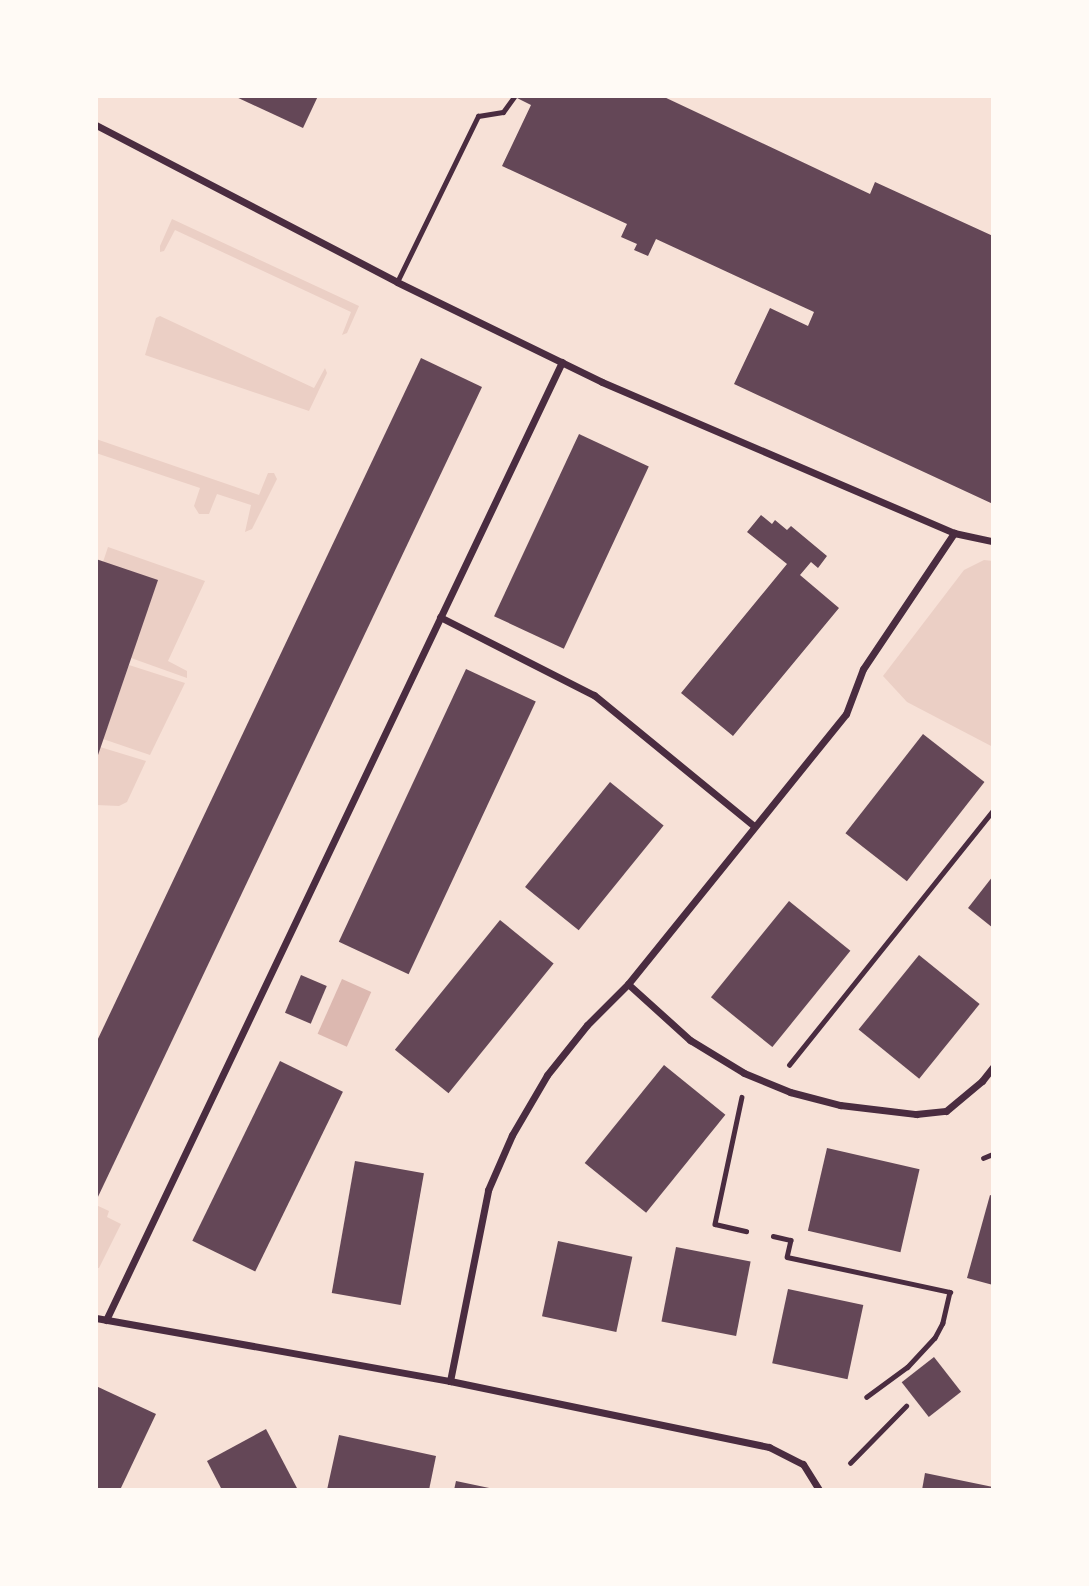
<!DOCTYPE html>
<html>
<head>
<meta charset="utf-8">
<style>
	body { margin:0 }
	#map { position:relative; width:1089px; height:1586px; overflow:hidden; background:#f7e1d7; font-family:"Crimson Pro",serif }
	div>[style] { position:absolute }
	.green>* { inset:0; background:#ebcfc5 }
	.water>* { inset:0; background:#dcb8b0; transform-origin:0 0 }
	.building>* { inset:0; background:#644757; transform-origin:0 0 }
	.path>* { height:4.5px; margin:-2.25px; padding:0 2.25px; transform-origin:2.25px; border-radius:2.25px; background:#4a2c40 }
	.service>* { height:5px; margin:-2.5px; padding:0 2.5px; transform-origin:2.5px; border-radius:2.5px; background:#4a2c40 }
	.minor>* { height:7px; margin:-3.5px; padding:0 3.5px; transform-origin:3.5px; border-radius:3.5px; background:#4a2c40 }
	span { translate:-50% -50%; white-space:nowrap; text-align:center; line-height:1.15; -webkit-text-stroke:7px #fffaf5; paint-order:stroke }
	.frame { position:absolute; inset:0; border:98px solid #fffaf5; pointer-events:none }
</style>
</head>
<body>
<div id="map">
	<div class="green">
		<div style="clip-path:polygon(172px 219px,359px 306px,347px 333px,342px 335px,351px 312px,175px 230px,164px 251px,160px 252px,160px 246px)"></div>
		<div style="clip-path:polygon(160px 316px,314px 388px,325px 368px,327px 373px,309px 411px,145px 355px,156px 318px)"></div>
		<div style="clip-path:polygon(96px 439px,259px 495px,268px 473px,274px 473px,277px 479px,252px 529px,245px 532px,251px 505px,217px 494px,209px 514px,199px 514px,194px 506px,200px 488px,96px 453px)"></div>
		<div style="clip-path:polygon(108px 547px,205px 581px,168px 661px,187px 671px,187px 678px,131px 658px,103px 562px)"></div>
		<div style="clip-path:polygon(984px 560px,993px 561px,993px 747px,907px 702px,883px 676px,964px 570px)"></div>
		<div style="clip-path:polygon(129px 665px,185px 683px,150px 755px,103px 739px)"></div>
		<div style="clip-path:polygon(100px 747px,146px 761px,127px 802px,119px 806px,96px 805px,96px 759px)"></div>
		<div style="clip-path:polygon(96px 1205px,109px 1211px,107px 1217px,121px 1224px,99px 1268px,96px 1268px)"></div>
	</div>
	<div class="water">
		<div style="left:342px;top:979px;width:32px;height:60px;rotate:24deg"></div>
	</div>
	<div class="building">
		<div style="clip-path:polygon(234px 96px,318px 96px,303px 128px)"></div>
		<div style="clip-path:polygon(513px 96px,662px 96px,870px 194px,875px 182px,993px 236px,993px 504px,734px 384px,770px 308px,808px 326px,814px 312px,656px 239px,648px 256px,634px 250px,637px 244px,621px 237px,627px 224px,502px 166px,531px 105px)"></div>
		<div style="clip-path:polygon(421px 358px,482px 387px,96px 1201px,96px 1043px)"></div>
		<div style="left:579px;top:434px;width:77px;height:201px;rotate:25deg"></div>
		<div style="clip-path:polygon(761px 515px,772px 524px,775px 520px,787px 530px,791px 526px,827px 556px,818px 568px,811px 562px,800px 575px,839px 608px,733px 736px,681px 693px,787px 564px,747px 532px)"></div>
		<div style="clip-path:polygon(96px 559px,158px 580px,97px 758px,96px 758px)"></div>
		<div style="left:466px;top:669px;width:77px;height:301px;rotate:25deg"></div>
		<div style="left:923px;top:734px;width:78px;height:126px;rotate:38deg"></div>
		<div style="left:610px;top:782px;width:69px;height:135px;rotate:39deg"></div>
		<div style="clip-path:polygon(993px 876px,993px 928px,968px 908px)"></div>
		<div style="left:789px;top:901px;width:79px;height:124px;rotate:39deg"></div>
		<div style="left:500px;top:920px;width:69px;height:167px;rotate:39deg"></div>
		<div style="left:919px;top:955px;width:78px;height:96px;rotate:39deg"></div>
		<div style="left:301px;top:975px;width:28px;height:41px;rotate:23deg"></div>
		<div style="left:280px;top:1061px;width:70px;height:200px;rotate:26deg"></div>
		<div style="left:664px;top:1065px;width:79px;height:126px;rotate:39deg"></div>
		<div style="left:827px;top:1148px;width:95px;height:85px;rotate:13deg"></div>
		<div style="left:355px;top:1161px;width:70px;height:134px;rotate:10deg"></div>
		<div style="clip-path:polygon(990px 1195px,993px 1196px,993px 1285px,967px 1278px)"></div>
		<div style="left:558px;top:1241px;width:76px;height:77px;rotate:12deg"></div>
		<div style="left:676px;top:1247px;width:76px;height:76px;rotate:11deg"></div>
		<div style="left:788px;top:1289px;width:77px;height:76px;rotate:12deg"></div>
		<div style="left:934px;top:1357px;width:44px;height:41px;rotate:52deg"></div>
		<div style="clip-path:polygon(96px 1386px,156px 1414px,120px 1490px,96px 1490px)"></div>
		<div style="clip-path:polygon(266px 1429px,298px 1490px,222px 1490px,207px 1461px)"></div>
		<div style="clip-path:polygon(339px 1435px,436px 1456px,429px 1490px,327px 1490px)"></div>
		<div style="clip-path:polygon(925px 1473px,993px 1487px,993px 1490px,922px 1490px)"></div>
		<div style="clip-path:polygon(456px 1481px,494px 1489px,494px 1490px,454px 1490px)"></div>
	</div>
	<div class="path">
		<div style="left:789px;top:1065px;width:327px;rotate:-51.3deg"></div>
		<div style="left:742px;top:1097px;width:130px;rotate:102deg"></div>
		<div style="left:715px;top:1224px;width:32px;rotate:13deg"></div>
		<div style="left:983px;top:1158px;width:11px;rotate:-22deg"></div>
		<div style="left:773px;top:1236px;width:18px;rotate:13deg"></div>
		<div style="left:791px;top:1240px;width:17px;rotate:103deg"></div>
		<div style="left:787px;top:1257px;width:167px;rotate:12.1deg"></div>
		<div style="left:950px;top:1292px;width:32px;rotate:103deg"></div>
		<div style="left:943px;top:1323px;width:17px;rotate:118deg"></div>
		<div style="left:935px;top:1338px;width:40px;rotate:133deg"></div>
		<div style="left:908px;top:1367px;width:51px;rotate:143.8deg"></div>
		<div style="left:850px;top:1463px;width:80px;rotate:-45.5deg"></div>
	</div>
	<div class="service">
		<div style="left:397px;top:282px;width:185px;rotate:-64deg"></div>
		<div style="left:478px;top:116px;width:25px;rotate:-9deg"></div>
		<div style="left:503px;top:112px;width:19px;rotate:-54deg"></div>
	</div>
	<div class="minor">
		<div style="left:96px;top:125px;width:339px;rotate:27.5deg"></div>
		<div style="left:397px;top:282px;width:228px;rotate:26deg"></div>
		<div style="left:602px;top:382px;width:383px;rotate:23.2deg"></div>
		<div style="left:954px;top:533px;width:40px;rotate:12deg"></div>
		<div style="left:440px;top:617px;width:173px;rotate:26.9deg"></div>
		<div style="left:594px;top:695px;width:205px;rotate:39.3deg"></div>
		<div style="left:628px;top:984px;width:84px;rotate:42.1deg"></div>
		<div style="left:690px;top:1040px;width:63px;rotate:31.4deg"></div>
		<div style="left:744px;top:1073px;width:50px;rotate:22.4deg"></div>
		<div style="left:790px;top:1092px;width:52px;rotate:14.6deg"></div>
		<div style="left:840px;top:1105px;width:77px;rotate:6.8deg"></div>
		<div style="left:916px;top:1114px;width:30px;rotate:-6deg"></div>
		<div style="left:946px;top:1111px;width:47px;rotate:-39.8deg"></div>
		<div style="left:982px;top:1081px;width:18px;rotate:-52deg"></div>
		<div style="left:96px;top:1318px;width:360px;rotate:10.1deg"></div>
		<div style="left:450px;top:1381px;width:326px;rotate:11.7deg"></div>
		<div style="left:769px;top:1447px;width:38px;rotate:27deg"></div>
		<div style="left:803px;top:1464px;width:31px;rotate:58deg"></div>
		<div style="left:106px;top:1320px;width:1061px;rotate:-64.55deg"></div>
		<div style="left:450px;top:1381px;width:195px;rotate:-78.7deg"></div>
		<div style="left:488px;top:1190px;width:60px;rotate:-66.4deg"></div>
		<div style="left:512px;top:1135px;width:69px;rotate:-59.7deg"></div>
		<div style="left:547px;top:1075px;width:64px;rotate:-51.3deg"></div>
		<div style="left:587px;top:1025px;width:58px;rotate:-45deg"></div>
		<div style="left:628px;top:984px;width:347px;rotate:-51.1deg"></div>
		<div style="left:846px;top:714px;width:48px;rotate:-69.3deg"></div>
		<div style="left:863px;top:669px;width:164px;rotate:-56.2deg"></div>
	</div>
	<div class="frame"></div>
</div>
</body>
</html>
